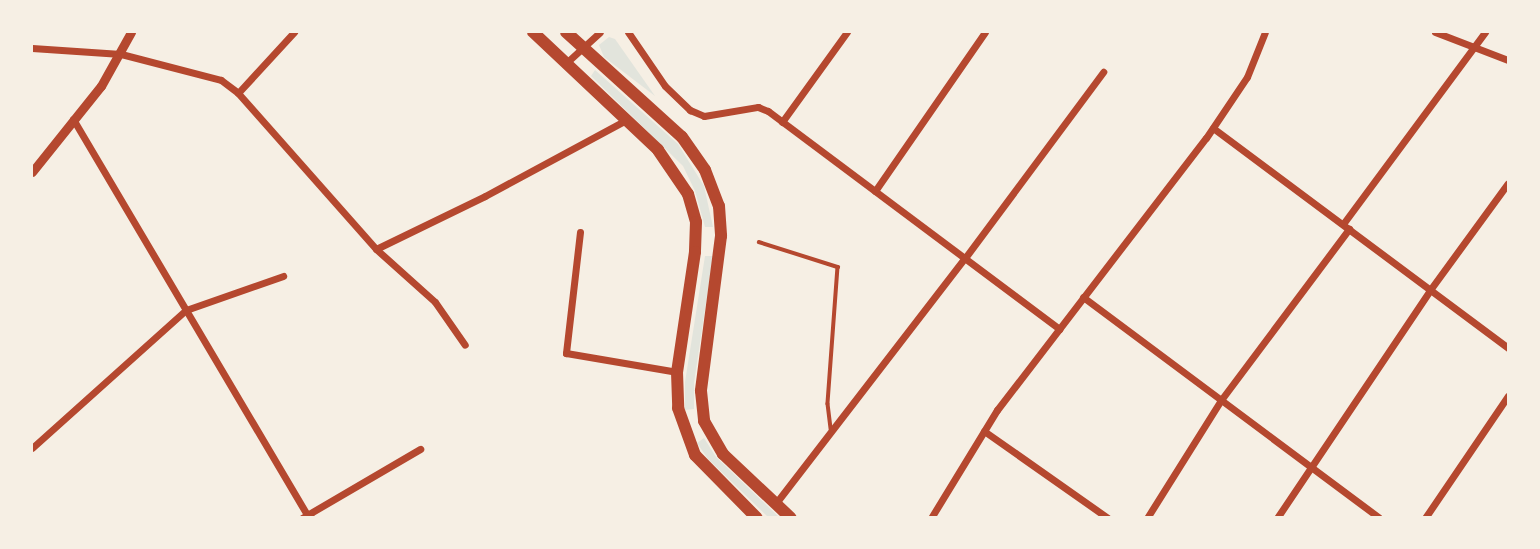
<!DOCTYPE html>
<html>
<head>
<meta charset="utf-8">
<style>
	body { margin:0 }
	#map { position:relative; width:1540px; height:549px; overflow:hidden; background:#f6efe4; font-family:"PT Sans Narrow",sans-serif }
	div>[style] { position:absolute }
	.green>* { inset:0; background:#e2e4dc }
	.service>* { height:3.5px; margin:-1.75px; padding:0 1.75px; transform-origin:1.75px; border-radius:1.75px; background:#b5482f }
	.minor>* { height:7px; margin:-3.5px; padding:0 3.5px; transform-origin:3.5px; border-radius:3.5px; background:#b5482f }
	.tertiary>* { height:9px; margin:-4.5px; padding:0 4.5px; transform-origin:4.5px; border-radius:4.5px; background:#b5482f }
	.trunk>* { height:12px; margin:-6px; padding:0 6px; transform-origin:6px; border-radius:6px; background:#b5482f }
	span { translate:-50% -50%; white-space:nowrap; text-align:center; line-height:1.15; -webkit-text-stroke:5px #f6efe4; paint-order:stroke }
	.frame { position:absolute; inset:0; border:33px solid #f6efe4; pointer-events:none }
</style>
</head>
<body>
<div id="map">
	<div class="green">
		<div style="clip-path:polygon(609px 37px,615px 39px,655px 96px,604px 57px,599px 45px)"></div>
		<div style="clip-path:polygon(595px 70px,678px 144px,704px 186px,713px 227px,705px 227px,695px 191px,683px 166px,591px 76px)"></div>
		<div style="clip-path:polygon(705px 256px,713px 256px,694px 383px,694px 409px,685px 410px,685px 382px)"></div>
		<div style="clip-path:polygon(704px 438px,716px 457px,779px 517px,768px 517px,708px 459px,697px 443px)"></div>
	</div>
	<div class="service">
		<div style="left:759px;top:242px;width:83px;rotate:17.6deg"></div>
		<div style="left:838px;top:267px;width:137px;rotate:94.2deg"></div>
		<div style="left:828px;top:404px;width:25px;rotate:83deg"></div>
	</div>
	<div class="minor">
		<div style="left:628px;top:32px;width:65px;rotate:55.6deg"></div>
		<div style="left:665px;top:86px;width:35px;rotate:44deg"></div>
		<div style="left:690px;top:110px;width:15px;rotate:23deg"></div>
		<div style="left:704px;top:116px;width:55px;rotate:-9.5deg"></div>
		<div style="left:758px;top:107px;width:11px;rotate:22deg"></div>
		<div style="left:768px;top:111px;width:364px;rotate:36.8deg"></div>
		<div style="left:1435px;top:32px;width:78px;rotate:21deg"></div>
		<div style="left:32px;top:48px;width:89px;rotate:3.9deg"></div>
		<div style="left:121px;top:54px;width:103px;rotate:14.6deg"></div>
		<div style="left:221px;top:80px;width:21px;rotate:37deg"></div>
		<div style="left:238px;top:93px;width:208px;rotate:48.5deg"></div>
		<div style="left:376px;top:249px;width:79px;rotate:41.9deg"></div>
		<div style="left:435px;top:302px;width:52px;rotate:55.1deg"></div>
		<div style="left:565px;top:64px;width:47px;rotate:-42.4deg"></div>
		<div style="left:238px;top:93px;width:83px;rotate:-47.4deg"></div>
		<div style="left:73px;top:119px;width:459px;rotate:59.4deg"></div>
		<div style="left:307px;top:514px;width:6px;rotate:39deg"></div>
		<div style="left:782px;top:122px;width:111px;rotate:-54.2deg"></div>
		<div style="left:1213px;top:128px;width:368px;rotate:36.7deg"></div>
		<div style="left:875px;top:191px;width:193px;rotate:-55.3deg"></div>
		<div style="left:1343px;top:224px;width:239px;rotate:-53.5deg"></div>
		<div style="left:580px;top:232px;width:122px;rotate:96.6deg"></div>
		<div style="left:566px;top:353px;width:113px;rotate:9.7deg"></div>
		<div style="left:376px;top:249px;width:121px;rotate:-25.9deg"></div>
		<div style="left:485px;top:196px;width:160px;rotate:-28.3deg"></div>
		<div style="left:1083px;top:297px;width:369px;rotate:36.7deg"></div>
		<div style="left:984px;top:431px;width:151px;rotate:35.1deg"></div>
		<div style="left:32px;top:448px;width:207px;rotate:-41.9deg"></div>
		<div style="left:186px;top:310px;width:103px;rotate:-19.3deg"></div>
		<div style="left:776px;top:503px;width:309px;rotate:-52.4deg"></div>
		<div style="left:965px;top:258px;width:232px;rotate:-53.4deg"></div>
		<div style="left:302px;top:518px;width:137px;rotate:-30.3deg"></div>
		<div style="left:931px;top:518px;width:127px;rotate:-58.6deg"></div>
		<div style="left:997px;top:410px;width:343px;rotate:-52.5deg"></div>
		<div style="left:1206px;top:138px;width:73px;rotate:-56.1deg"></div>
		<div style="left:1247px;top:77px;width:48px;rotate:-68.2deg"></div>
		<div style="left:1147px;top:518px;width:139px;rotate:-57.9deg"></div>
		<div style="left:1221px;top:400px;width:214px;rotate:-53.2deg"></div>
		<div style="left:1277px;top:518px;width:275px;rotate:-56.1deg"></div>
		<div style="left:1430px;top:290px;width:132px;rotate:-53.9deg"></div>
		<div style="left:1425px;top:518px;width:148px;rotate:-55.8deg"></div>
	</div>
	<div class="tertiary">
		<div style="left:32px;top:172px;width:110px;rotate:-51.3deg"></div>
		<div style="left:101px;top:86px;width:62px;rotate:-60.9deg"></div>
	</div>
	<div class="trunk">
		<div style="left:533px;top:32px;width:172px;rotate:43.3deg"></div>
		<div style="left:658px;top:150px;width:53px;rotate:55.7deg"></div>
		<div style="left:688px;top:194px;width:29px;rotate:74deg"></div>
		<div style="left:696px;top:222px;width:30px;rotate:92deg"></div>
		<div style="left:695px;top:252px;width:121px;rotate:98.5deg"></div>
		<div style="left:677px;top:372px;width:36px;rotate:88deg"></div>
		<div style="left:678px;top:408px;width:50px;rotate:70.1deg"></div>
		<div style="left:695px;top:455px;width:88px;rotate:45.5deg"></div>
		<div style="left:566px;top:32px;width:156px;rotate:42.2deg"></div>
		<div style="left:682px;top:137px;width:40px;rotate:55.1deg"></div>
		<div style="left:705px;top:170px;width:39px;rotate:69deg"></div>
		<div style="left:719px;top:206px;width:30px;rotate:86deg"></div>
		<div style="left:721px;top:236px;width:156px;rotate:97.4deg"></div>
		<div style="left:701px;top:391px;width:30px;rotate:84deg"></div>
		<div style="left:704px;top:421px;width:38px;rotate:60deg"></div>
		<div style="left:723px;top:454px;width:93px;rotate:43.3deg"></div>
	</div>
	<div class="frame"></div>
</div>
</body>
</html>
